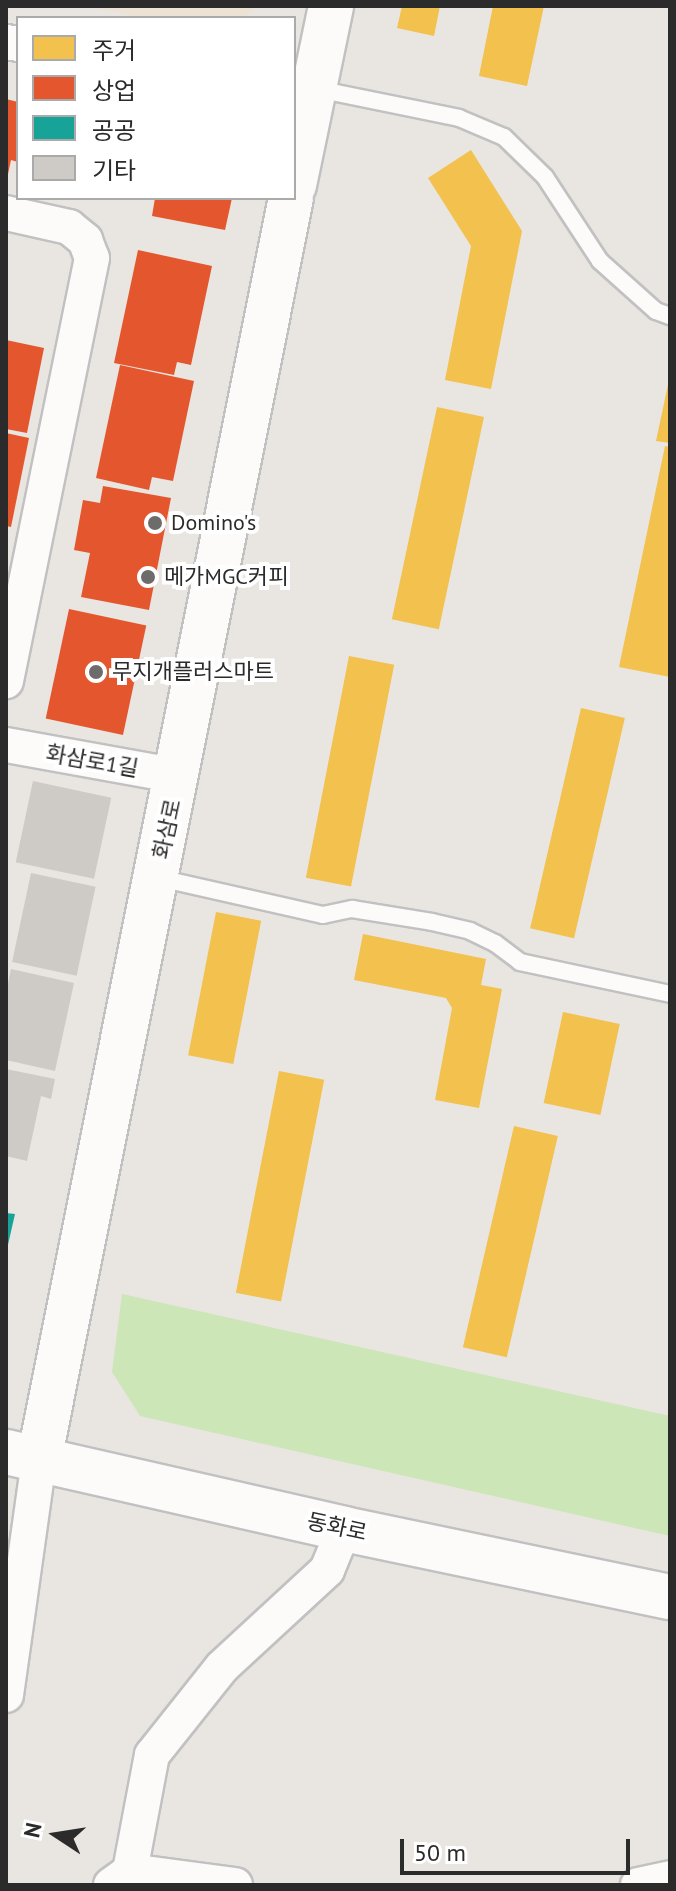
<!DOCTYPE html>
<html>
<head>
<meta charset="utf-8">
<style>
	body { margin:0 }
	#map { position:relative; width:676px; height:1891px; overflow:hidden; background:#e9e5e0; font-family:"PT Sans","Noto Sans KR",sans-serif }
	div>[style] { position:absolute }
	.education>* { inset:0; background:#ede3d4 }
	.green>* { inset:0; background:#cde6b7 }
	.homes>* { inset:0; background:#f2c14e; transform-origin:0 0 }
	.shops>* { inset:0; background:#e4572e; transform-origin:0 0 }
	.public>* { inset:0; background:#17a398 }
	.building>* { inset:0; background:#cecbc7; transform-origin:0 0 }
	.roads { filter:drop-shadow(2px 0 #c2c1c2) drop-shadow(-2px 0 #c2c1c2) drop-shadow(0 2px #c2c1c2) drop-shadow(0 -2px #c2c1c2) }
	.lane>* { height:16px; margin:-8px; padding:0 8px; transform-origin:8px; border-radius:8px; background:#fcfbfa }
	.street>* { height:34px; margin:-17px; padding:0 17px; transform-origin:17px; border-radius:17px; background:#fcfbfa }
	.secondary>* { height:44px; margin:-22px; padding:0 22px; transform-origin:22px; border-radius:22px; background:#fcfbfa }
	.dots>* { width:22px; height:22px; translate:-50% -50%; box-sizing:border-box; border:4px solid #fff; border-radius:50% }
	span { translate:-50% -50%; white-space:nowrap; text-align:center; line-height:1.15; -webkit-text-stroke:8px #fff; paint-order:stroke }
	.poi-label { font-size:22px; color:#2b2b2b }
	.left { translate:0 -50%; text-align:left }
	.street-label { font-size:22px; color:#2b2b2b }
	.frame { position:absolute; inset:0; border:8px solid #2b2b2b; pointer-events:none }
	.legend { position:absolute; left:16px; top:16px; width:280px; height:184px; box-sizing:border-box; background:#fff; border:2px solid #aaa; margin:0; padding:10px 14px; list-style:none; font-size:24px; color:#2b2b2b }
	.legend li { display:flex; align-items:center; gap:16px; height:40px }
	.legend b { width:40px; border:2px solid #aaa }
	.north { position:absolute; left:16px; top:1795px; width:80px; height:80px; -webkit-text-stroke:6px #fff; paint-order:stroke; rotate:282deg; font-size:22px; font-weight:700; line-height:32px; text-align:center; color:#2b2b2b }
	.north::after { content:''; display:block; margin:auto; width:28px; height:36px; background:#2b2b2b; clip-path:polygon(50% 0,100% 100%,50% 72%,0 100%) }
	.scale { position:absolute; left:400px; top:1839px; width:230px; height:36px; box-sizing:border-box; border:4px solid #2b2b2b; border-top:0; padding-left:10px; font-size:24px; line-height:28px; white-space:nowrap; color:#2b2b2b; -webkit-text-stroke:6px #fff; paint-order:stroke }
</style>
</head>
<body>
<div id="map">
	<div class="education">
		<div style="clip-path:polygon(86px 6px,257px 6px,244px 18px,146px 18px)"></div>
	</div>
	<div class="green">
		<div style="clip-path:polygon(122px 1294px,670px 1416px,670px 1536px,140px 1416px,112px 1372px)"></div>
	</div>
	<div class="homes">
		<div style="clip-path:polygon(402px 6px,440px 6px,434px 36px,397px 28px)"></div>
		<div style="clip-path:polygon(493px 6px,544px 6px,527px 86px,479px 76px)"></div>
		<div style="clip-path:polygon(471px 150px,522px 231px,491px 389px,445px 380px,471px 246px,428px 178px)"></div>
		<div style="clip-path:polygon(669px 380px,670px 380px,670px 443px,656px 441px)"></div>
		<div style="left:437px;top:407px;width:48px;height:217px;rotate:12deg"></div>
		<div style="clip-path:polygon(665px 446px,670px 447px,670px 677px,619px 667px)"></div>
		<div style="left:349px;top:656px;width:46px;height:226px;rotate:11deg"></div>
		<div style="left:581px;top:708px;width:45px;height:226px;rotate:13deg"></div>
		<div style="left:216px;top:912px;width:46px;height:146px;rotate:11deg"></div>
		<div style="clip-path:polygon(363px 934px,486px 959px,481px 985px,502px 989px,479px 1108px,435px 1100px,452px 1008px,446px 998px,354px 980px)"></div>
		<div style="left:563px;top:1012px;width:58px;height:93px;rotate:12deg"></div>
		<div style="left:279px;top:1071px;width:46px;height:226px;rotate:11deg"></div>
		<div style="left:514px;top:1126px;width:45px;height:227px;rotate:13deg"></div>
	</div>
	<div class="shops">
		<div style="clip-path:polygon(6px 99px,18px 102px,18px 162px,11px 160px,7px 179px)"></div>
		<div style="clip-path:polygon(155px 198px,232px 198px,225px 230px,152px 216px)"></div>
		<div style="clip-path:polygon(138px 250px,212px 266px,191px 365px,177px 362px,174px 375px,114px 363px)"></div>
		<div style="clip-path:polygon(6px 340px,44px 348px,27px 433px,6px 429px)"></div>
		<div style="clip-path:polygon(120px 365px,194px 381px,173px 481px,152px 477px,149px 490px,96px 478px)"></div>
		<div style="clip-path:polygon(6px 433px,29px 438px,11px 527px,6px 526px)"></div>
		<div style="clip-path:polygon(103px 486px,171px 498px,149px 610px,81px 597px,90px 553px,74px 550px,83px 500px,100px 503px)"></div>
		<div style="left:69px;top:609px;width:79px;height:112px;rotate:12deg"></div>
	</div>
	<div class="public">
		<div style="clip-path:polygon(6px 1213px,15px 1214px,7px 1249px,6px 1249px)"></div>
	</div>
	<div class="building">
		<div style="left:33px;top:781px;width:80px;height:83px;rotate:12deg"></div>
		<div style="left:31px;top:873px;width:66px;height:91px;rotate:12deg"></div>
		<div style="clip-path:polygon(11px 969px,74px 983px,55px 1071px,6px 1060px,6px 993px)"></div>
		<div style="clip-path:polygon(6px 1069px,55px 1079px,51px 1099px,41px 1096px,27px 1161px,6px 1156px)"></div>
	</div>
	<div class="roads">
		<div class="lane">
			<div style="left:317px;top:89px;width:145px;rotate:11.5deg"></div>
			<div style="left:459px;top:118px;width:49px;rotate:22.9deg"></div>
			<div style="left:504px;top:137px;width:57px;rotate:44.3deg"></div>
			<div style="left:545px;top:177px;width:100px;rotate:56.8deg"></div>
			<div style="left:600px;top:261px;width:75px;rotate:41.8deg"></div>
			<div style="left:656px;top:311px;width:15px;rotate:20deg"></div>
			<div style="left:159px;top:878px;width:168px;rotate:12.7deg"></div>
			<div style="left:323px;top:915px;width:30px;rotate:-12deg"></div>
			<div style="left:352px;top:909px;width:81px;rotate:9.2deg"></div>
			<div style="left:432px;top:922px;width:39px;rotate:13deg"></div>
			<div style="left:470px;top:931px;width:28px;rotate:26deg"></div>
			<div style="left:495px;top:943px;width:31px;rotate:37deg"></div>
			<div style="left:520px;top:962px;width:153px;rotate:12deg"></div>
		</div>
		<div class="street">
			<div style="left:6px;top:42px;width:12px;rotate:9deg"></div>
			<div style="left:6px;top:213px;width:65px;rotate:12.5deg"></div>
			<div style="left:69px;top:227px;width:21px;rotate:39deg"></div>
			<div style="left:85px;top:240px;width:19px;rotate:69deg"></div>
			<div style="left:92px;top:258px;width:432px;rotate:101.5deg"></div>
			<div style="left:6px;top:745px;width:175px;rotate:10.2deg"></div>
			<div style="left:6px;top:1695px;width:237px;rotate:-82deg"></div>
			<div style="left:130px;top:1871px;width:106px;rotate:7.6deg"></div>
			<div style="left:111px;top:1885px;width:24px;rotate:-36deg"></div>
			<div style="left:130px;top:1871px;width:118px;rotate:-79.3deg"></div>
			<div style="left:152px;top:1755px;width:112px;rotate:-51.5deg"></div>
			<div style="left:222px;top:1667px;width:143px;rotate:-42.7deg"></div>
			<div style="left:327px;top:1570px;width:44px;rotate:-67.5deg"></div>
			<div style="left:638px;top:1885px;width:33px;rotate:-12deg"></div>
		</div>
		<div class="secondary">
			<div style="left:294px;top:185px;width:183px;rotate:-78.3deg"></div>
			<div style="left:6px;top:1452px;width:347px;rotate:12.8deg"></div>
			<div style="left:344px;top:1529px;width:333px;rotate:11.8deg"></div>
			<div style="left:39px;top:1460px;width:1287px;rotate:-78.71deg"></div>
		</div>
	</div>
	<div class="dots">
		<div style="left:155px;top:523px;background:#6e6c6a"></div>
		<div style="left:148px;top:577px;background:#6e6c6a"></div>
		<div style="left:96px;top:672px;background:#6e6c6a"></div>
	</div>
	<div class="poi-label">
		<span class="left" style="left:171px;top:523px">Domino's</span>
		<span class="left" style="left:164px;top:577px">메가MGC커피</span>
		<span class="left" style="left:112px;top:672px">무지개플러스마트</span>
	</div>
	<div class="street-label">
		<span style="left:92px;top:761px;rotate:10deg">화삼로1길</span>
		<span style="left:167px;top:829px;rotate:-78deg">화삼로</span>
		<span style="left:337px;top:1527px;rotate:12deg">동화로</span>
	</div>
	<div class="frame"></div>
	<ul class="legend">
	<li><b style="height:22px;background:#f2c14e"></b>주거</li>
	<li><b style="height:22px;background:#e4572e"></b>상업</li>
	<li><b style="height:22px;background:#17a398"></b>공공</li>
	<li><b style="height:22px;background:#cecbc7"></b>기타</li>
	</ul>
	<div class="north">N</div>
	<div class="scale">50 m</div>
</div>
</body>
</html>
